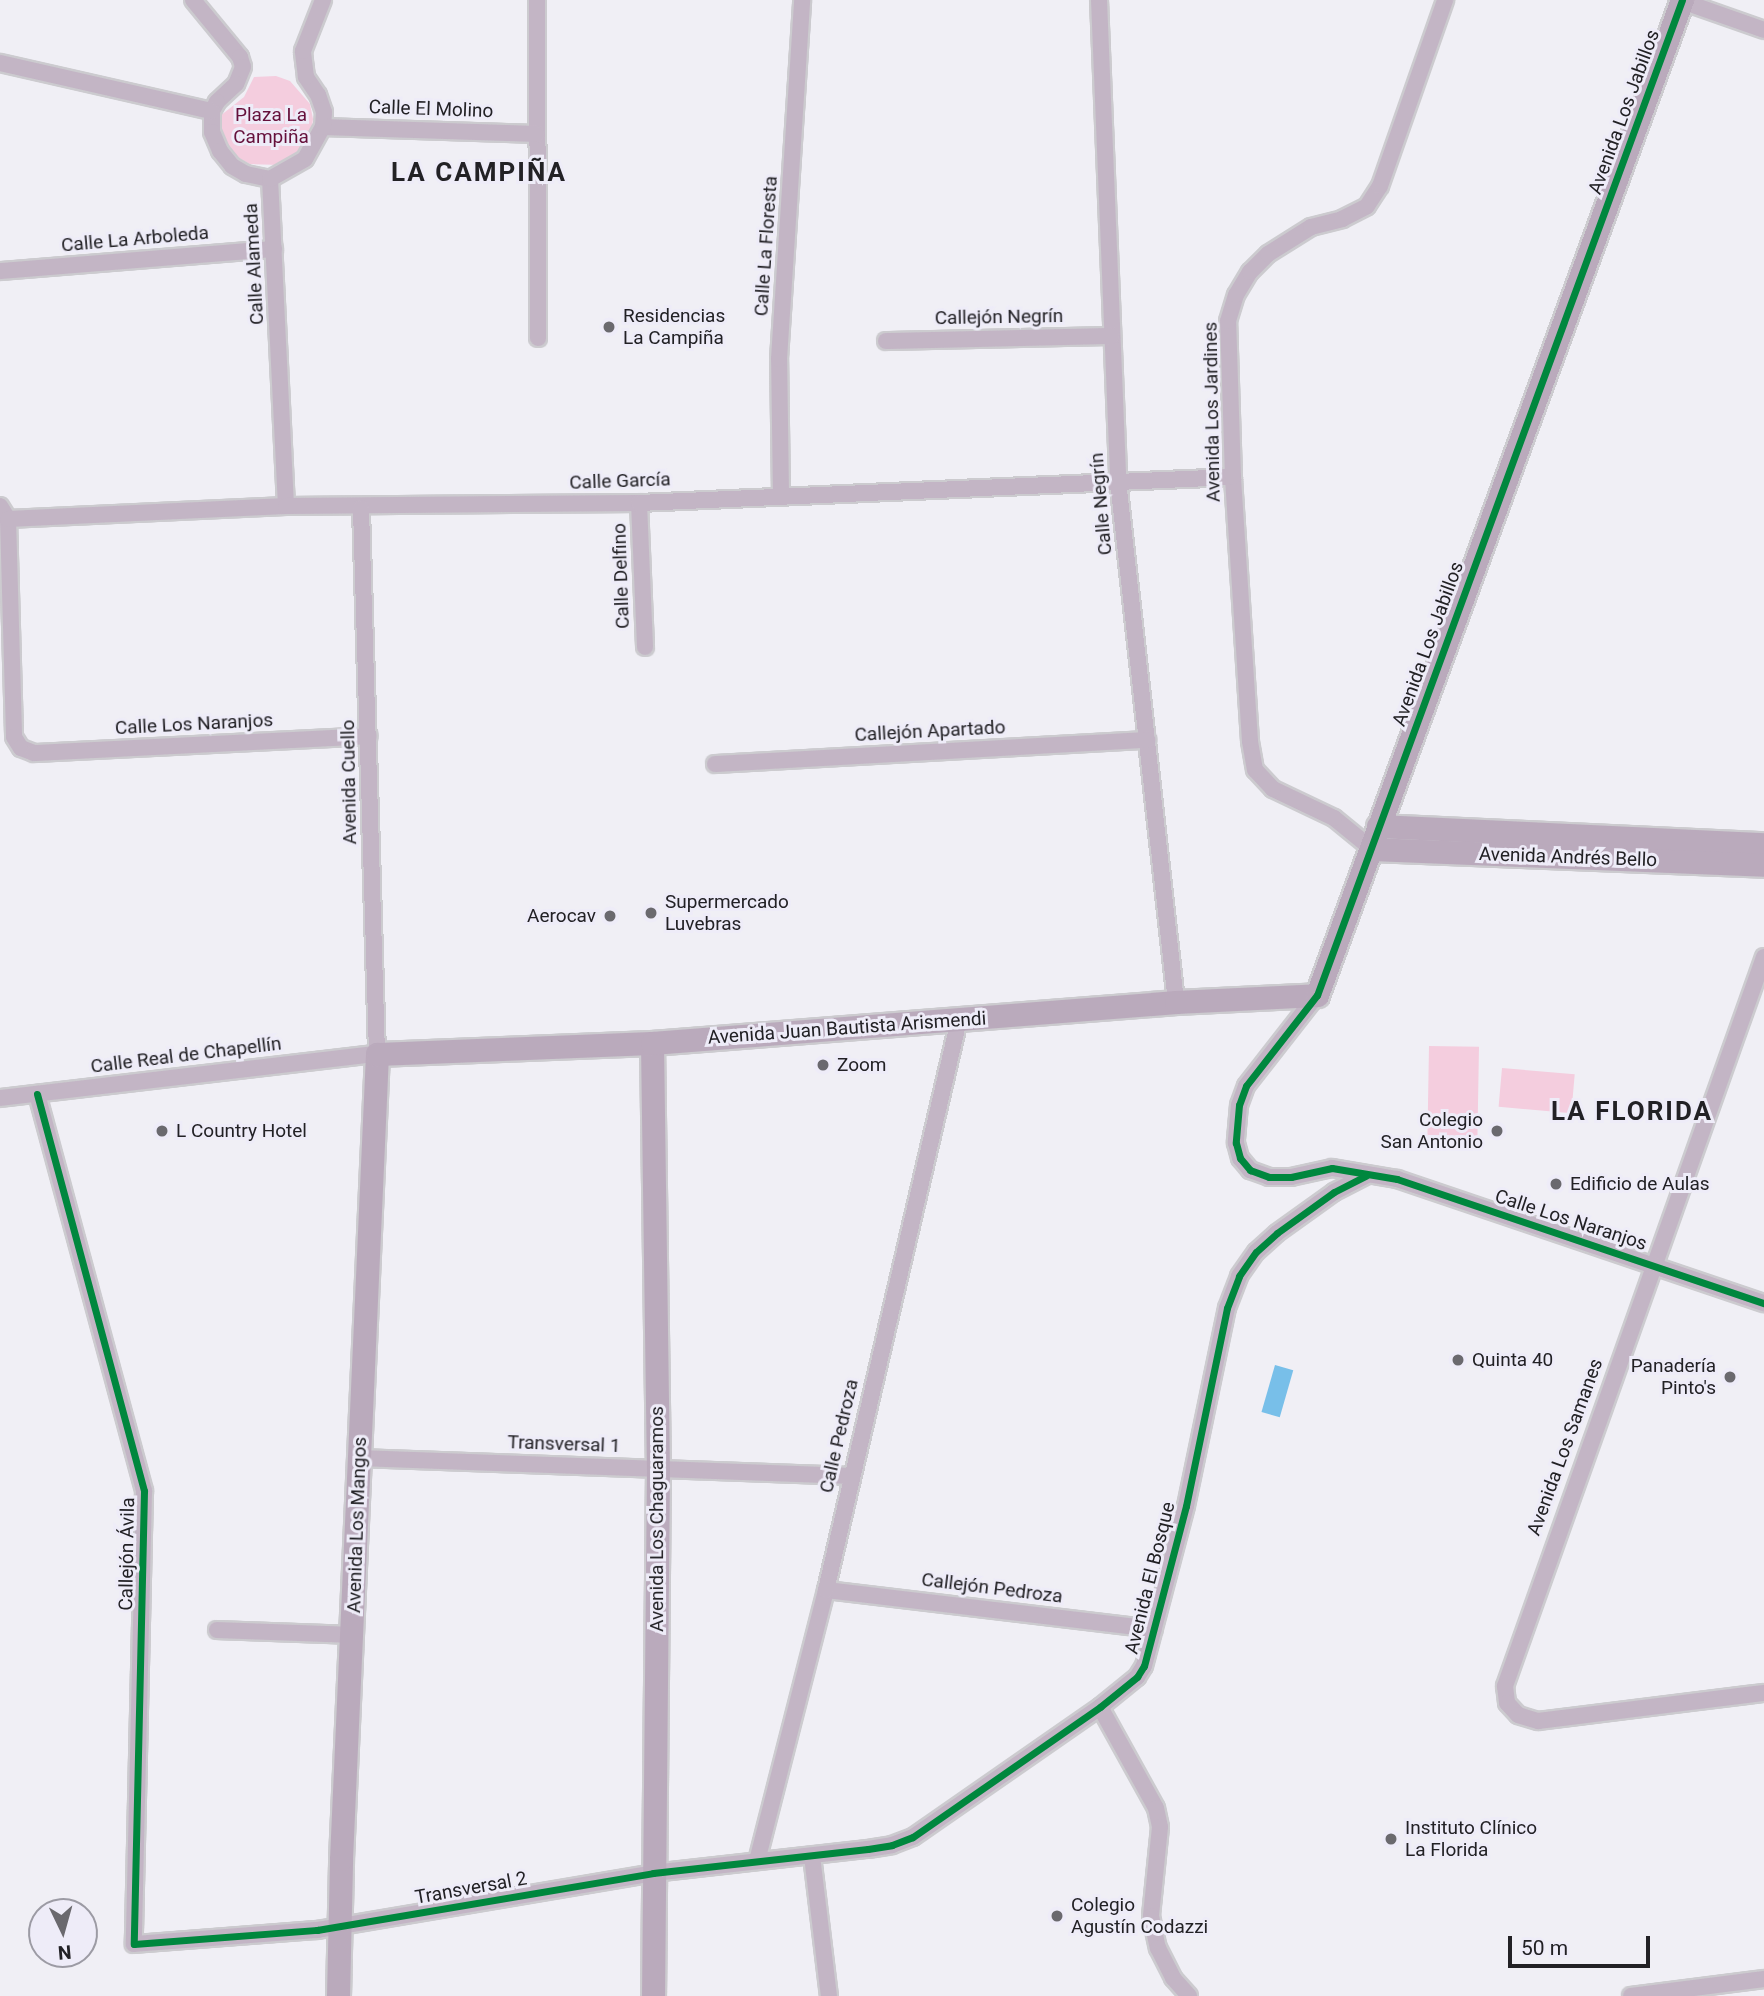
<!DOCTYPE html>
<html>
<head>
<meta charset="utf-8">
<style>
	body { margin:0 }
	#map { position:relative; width:1764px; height:1996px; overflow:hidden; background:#f0eff5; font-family:Roboto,sans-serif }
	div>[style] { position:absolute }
	.green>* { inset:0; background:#f4cdde; transform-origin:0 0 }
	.water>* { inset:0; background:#78bfe9; transform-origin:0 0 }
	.roads { filter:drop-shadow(2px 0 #cccbcf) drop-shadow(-2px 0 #cccbcf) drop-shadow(0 2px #cccbcf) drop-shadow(0 -2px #cccbcf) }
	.street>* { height:16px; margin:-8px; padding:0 8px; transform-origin:8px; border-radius:8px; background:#c3b5c5 }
	.secondary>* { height:23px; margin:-11.5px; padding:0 11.5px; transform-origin:11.5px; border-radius:11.5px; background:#baaabc }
	.cycleway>* { height:7px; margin:-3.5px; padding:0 3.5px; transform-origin:3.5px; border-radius:3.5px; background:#00873e }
	.dots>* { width:19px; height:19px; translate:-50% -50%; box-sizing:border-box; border:4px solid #eeecf8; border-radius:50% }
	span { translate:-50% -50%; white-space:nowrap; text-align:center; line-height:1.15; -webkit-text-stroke:6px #eeecf8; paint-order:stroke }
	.street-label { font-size:19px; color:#222125 }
	.park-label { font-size:19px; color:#65103b }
	.poi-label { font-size:19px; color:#222125 }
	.left { translate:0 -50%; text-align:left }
	.right { translate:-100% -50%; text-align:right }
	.district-label { font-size:26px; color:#222125; font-weight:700; letter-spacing:2px }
	.north { position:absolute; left:28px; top:1898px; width:70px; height:70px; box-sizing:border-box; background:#eeecf8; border:2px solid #9c9ba4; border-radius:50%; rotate:175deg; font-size:19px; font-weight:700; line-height:28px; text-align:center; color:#222125 }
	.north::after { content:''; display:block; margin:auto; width:24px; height:32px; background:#6a696e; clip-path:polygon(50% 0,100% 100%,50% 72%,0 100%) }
	.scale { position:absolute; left:1508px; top:1936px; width:142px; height:32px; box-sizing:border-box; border:4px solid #222125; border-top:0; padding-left:9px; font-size:21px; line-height:24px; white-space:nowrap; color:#222125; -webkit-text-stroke:5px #eeecf8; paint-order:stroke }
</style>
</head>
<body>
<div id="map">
	<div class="green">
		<div style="clip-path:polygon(276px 76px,290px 81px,310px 104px,313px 119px,311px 134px,305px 148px,294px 159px,280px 165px,250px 164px,237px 157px,227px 145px,221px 131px,220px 116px,244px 97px,254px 77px)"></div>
		<div style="left:1429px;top:1046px;width:50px;height:94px;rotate:1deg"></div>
		<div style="left:1502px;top:1068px;width:73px;height:39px;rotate:5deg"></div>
	</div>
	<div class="water">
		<div style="left:1275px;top:1365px;width:19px;height:49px;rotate:16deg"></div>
	</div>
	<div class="roads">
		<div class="street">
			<div style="left:193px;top:0;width:74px;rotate:50.5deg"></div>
			<div style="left:240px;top:57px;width:10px;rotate:73deg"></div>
			<div style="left:243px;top:67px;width:18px;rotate:112deg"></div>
			<div style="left:236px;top:84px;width:26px;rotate:137deg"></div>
			<div style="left:217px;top:102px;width:10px;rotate:119deg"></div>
			<div style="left:212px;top:111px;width:21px;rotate:90deg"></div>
			<div style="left:212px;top:132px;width:21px;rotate:67deg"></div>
			<div style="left:220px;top:151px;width:19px;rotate:51deg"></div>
			<div style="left:232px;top:166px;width:16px;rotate:30deg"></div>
			<div style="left:246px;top:174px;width:25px;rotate:12deg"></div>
			<div style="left:537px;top:0;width:338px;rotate:89.8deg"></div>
			<div style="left:1099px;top:0;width:481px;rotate:87.7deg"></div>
			<div style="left:1118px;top:481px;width:524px;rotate:83.65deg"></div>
			<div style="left:1679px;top:0;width:90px;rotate:19.4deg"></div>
			<div style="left:0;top:63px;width:217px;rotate:12.8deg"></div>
			<div style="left:323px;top:127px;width:214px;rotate:1.9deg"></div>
			<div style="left:0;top:271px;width:275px;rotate:-4.6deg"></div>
			<div style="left:886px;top:341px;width:226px;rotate:-1.3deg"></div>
			<div style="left:781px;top:495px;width:136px;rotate:-90.8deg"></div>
			<div style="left:779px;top:359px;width:360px;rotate:-86.3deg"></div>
			<div style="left:639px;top:503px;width:144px;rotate:87.6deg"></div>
			<div style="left:0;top:506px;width:15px;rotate:58deg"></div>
			<div style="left:8px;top:519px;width:218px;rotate:88.4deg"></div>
			<div style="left:14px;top:737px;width:13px;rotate:58deg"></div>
			<div style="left:21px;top:748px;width:14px;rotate:21deg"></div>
			<div style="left:34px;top:753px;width:335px;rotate:-2.9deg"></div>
			<div style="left:286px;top:506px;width:327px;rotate:-92.8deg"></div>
			<div style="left:270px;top:179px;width:40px;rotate:-29.7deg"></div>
			<div style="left:305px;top:159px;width:37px;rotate:-61deg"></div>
			<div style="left:323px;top:127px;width:15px;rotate:-86deg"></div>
			<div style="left:324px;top:112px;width:18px;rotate:-109deg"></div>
			<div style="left:318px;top:95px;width:22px;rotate:-124deg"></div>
			<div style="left:306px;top:77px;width:26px;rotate:-97deg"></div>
			<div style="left:303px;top:51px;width:55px;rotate:-68.6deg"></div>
			<div style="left:8px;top:519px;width:278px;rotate:-2.7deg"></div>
			<div style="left:286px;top:506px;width:353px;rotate:-0.5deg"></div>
			<div style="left:639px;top:503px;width:595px;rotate:-2.51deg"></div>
			<div style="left:715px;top:764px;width:433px;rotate:-3.2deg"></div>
			<div style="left:1372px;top:849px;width:49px;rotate:-140.8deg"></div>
			<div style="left:1334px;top:818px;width:68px;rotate:-154.6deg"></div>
			<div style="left:1273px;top:789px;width:26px;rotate:-133deg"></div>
			<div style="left:1255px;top:770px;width:29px;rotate:-100deg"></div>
			<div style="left:1250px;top:741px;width:265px;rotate:-93.7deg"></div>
			<div style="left:1233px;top:477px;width:156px;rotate:-91.8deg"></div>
			<div style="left:1228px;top:321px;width:27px;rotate:-73deg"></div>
			<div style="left:1236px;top:295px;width:27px;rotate:-59deg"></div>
			<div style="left:1250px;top:272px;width:25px;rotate:-45deg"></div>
			<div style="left:1268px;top:254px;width:51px;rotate:-32.1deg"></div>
			<div style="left:1311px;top:227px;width:32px;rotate:-14deg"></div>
			<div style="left:1342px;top:219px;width:28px;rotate:-27deg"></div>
			<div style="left:1367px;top:206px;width:24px;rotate:-57deg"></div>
			<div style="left:1380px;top:186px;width:197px;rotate:-70.7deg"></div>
			<div style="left:1764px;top:957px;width:774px;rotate:109.56deg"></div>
			<div style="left:1505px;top:1686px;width:17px;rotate:83deg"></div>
			<div style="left:1507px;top:1703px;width:16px;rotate:47deg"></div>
			<div style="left:1518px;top:1715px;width:21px;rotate:17deg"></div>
			<div style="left:1538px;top:1721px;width:228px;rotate:-7.1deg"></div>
			<div style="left:1317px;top:995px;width:115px;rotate:128deg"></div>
			<div style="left:1246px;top:1086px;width:20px;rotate:110deg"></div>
			<div style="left:1239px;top:1105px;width:38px;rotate:95deg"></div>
			<div style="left:1236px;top:1143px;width:16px;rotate:75deg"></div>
			<div style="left:1240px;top:1158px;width:16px;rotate:50deg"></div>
			<div style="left:1250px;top:1170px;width:20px;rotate:20deg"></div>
			<div style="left:1269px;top:1177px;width:22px"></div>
			<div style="left:1291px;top:1177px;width:42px;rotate:-12.4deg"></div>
			<div style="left:1332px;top:1168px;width:66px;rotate:9.6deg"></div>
			<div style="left:1397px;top:1179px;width:387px;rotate:18.7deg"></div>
			<div style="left:37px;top:1094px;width:411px;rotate:74.9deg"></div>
			<div style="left:144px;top:1491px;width:453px;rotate:91.3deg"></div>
			<div style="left:134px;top:1944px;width:184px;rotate:-4.4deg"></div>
			<div style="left:317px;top:1930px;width:341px;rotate:-9.6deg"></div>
			<div style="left:653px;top:1873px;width:216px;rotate:-6.4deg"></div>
			<div style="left:868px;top:1849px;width:24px;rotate:-9deg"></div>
			<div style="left:892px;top:1845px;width:22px;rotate:-21deg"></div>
			<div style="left:913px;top:1837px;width:228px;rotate:-34.8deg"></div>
			<div style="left:1100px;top:1707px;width:48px;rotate:-39deg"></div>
			<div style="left:1137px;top:1677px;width:13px;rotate:-58deg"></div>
			<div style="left:1144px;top:1666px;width:165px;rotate:-75.3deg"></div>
			<div style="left:1186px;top:1506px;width:202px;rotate:-78.3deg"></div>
			<div style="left:1227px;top:1308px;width:34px;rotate:-69deg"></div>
			<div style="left:1239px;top:1276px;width:29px;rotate:-55deg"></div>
			<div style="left:1256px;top:1252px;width:28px;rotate:-42deg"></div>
			<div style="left:1277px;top:1233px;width:70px;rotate:-35.7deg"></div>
			<div style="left:1334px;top:1192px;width:36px;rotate:-27deg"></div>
			<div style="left:0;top:1098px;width:380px;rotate:-6.7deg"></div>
			<div style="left:377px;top:1054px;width:546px;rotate:-91.68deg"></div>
			<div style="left:360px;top:1458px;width:491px;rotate:2.1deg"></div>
			<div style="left:826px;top:1590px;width:330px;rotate:6.8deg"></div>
			<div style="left:217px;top:1630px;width:136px;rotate:2.1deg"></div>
			<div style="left:1100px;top:1707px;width:115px;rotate:61deg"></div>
			<div style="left:1156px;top:1808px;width:19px;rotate:78deg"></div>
			<div style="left:1160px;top:1827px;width:89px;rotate:95.8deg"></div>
			<div style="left:1151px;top:1916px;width:33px;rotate:78deg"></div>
			<div style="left:1158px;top:1948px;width:34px;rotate:63deg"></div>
			<div style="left:1173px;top:1978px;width:24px;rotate:48deg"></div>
			<div style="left:812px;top:1856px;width:141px;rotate:83.1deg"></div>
			<div style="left:757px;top:1861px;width:280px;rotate:-75.7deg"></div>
			<div style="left:826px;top:1590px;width:585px;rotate:-76.87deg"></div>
			<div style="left:1631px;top:1996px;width:134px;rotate:-7.3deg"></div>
		</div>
		<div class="secondary">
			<div style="left:1378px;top:826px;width:386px;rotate:2.7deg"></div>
			<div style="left:1372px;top:849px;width:392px;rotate:2.3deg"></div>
			<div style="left:652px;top:1043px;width:426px;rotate:89.2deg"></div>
			<div style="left:658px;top:1469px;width:527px;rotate:90.54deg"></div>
			<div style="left:338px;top:1996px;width:137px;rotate:-88.7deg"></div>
			<div style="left:341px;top:1859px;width:806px;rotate:-87.44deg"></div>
			<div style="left:377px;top:1054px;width:275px;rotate:-2.3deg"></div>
			<div style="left:652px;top:1043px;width:526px;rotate:-4.47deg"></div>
			<div style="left:1176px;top:1002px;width:141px;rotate:-2.8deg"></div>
			<div style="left:1317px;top:995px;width:1060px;rotate:-69.86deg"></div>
		</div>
	</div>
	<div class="cycleway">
		<div style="left:1682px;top:0;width:1060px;rotate:110.14deg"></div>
		<div style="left:1317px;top:995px;width:115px;rotate:128deg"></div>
		<div style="left:1246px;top:1086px;width:20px;rotate:110deg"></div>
		<div style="left:1239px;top:1105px;width:38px;rotate:95deg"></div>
		<div style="left:1236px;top:1143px;width:16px;rotate:75deg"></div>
		<div style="left:1240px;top:1158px;width:16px;rotate:50deg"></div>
		<div style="left:1250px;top:1170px;width:20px;rotate:20deg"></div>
		<div style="left:1269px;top:1177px;width:22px"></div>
		<div style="left:1291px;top:1177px;width:42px;rotate:-12.4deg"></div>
		<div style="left:1332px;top:1168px;width:66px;rotate:9.6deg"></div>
		<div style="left:1397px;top:1179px;width:387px;rotate:18.7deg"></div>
		<div style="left:37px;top:1094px;width:411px;rotate:74.9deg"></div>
		<div style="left:144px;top:1491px;width:453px;rotate:91.3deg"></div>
		<div style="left:134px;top:1944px;width:184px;rotate:-4.4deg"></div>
		<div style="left:317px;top:1930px;width:341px;rotate:-9.6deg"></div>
		<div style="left:653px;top:1873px;width:216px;rotate:-6.4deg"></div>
		<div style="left:868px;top:1849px;width:24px;rotate:-9deg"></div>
		<div style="left:892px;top:1845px;width:22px;rotate:-21deg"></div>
		<div style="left:913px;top:1837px;width:228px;rotate:-34.8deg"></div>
		<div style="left:1100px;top:1707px;width:48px;rotate:-39deg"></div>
		<div style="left:1137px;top:1677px;width:13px;rotate:-58deg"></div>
		<div style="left:1144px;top:1666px;width:165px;rotate:-75.3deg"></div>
		<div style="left:1186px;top:1506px;width:202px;rotate:-78.3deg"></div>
		<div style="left:1227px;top:1308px;width:34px;rotate:-69deg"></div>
		<div style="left:1239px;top:1276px;width:29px;rotate:-55deg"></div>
		<div style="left:1256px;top:1252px;width:28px;rotate:-42deg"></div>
		<div style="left:1277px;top:1233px;width:70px;rotate:-35.7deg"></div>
		<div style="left:1334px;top:1192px;width:36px;rotate:-27deg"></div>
	</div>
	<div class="dots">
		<div style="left:609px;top:327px;background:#6a696e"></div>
		<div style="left:651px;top:913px;background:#6a696e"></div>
		<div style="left:610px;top:916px;background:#6a696e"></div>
		<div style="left:823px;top:1065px;background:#6a696e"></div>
		<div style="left:162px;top:1131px;background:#6a696e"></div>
		<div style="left:1497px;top:1131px;background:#6a696e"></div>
		<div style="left:1556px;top:1184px;background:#6a696e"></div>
		<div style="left:1458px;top:1360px;background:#6a696e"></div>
		<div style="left:1730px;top:1377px;background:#6a696e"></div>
		<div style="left:1391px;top:1839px;background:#6a696e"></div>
		<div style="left:1057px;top:1916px;background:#6a696e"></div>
	</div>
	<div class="street-label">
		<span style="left:431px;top:109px;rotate:2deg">Calle El Molino</span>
		<span style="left:1624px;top:112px;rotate:-70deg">Avenida Los Jabillos</span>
		<span style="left:135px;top:239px;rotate:-5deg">Calle La Arboleda</span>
		<span style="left:766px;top:246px;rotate:-86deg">Calle La Floresta</span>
		<span style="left:254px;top:264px;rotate:-93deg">Calle Alameda</span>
		<span style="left:999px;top:317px;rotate:-1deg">Callejón Negrín</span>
		<span style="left:1212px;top:412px;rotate:-91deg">Avenida Los Jardines</span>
		<span style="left:620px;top:481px;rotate:-2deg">Calle García</span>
		<span style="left:1101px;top:504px;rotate:-95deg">Calle Negrín</span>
		<span style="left:621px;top:576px;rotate:-92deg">Calle Delfino</span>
		<span style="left:1428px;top:644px;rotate:-70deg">Avenida Los Jabillos</span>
		<span style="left:194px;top:724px;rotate:-3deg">Calle Los Naranjos</span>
		<span style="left:930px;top:731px;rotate:-3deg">Callejón Apartado</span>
		<span style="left:349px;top:782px;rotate:-91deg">Avenida Cuello</span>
		<span style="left:1568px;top:857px;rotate:2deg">Avenida Andrés Bello</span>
		<span style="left:847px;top:1028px;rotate:-4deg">Avenida Juan Bautista Arismendi</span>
		<span style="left:186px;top:1055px;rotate:-7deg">Calle Real de Chapellín</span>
		<span style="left:1571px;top:1220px;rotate:18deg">Calle Los Naranjos</span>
		<span style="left:839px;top:1436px;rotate:-77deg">Calle Pedroza</span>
		<span style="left:564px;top:1444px;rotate:2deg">Transversal 1</span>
		<span style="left:1565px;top:1447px;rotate:-70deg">Avenida Los Samanes</span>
		<span style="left:657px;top:1519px;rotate:-90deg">Avenida Los Chaguaramos</span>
		<span style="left:357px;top:1525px;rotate:-88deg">Avenida Los Mangos</span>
		<span style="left:127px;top:1554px;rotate:-89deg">Callejón Ávila</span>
		<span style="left:1150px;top:1578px;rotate:-76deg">Avenida El Bosque</span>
		<span style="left:992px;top:1588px;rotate:7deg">Callejón Pedroza</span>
		<span style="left:471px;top:1888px;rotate:-10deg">Transversal 2</span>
	</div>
	<div class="park-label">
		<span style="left:271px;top:126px">Plaza La<br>Campiña</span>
	</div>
	<div class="poi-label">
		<span class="left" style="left:623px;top:327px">Residencias<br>La Campiña</span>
		<span class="left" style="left:665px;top:913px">Supermercado<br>Luvebras</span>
		<span class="right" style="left:596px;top:916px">Aerocav</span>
		<span class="left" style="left:837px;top:1065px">Zoom</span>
		<span class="right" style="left:1483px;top:1131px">Colegio<br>San Antonio</span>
		<span class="left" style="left:176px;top:1131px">L Country Hotel</span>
		<span class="left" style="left:1570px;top:1184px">Edificio de Aulas</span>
		<span class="left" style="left:1472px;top:1360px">Quinta 40</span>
		<span class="right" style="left:1716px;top:1377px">Panadería<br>Pinto's</span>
		<span class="left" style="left:1405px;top:1839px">Instituto Clínico<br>La Florida</span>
		<span class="left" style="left:1071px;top:1916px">Colegio<br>Agustín Codazzi</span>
	</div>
	<div class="district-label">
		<span style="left:479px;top:173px">LA CAMPIÑA</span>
		<span style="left:1632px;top:1112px">LA FLORIDA</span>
	</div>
	<div class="north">N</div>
	<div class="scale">50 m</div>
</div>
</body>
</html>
